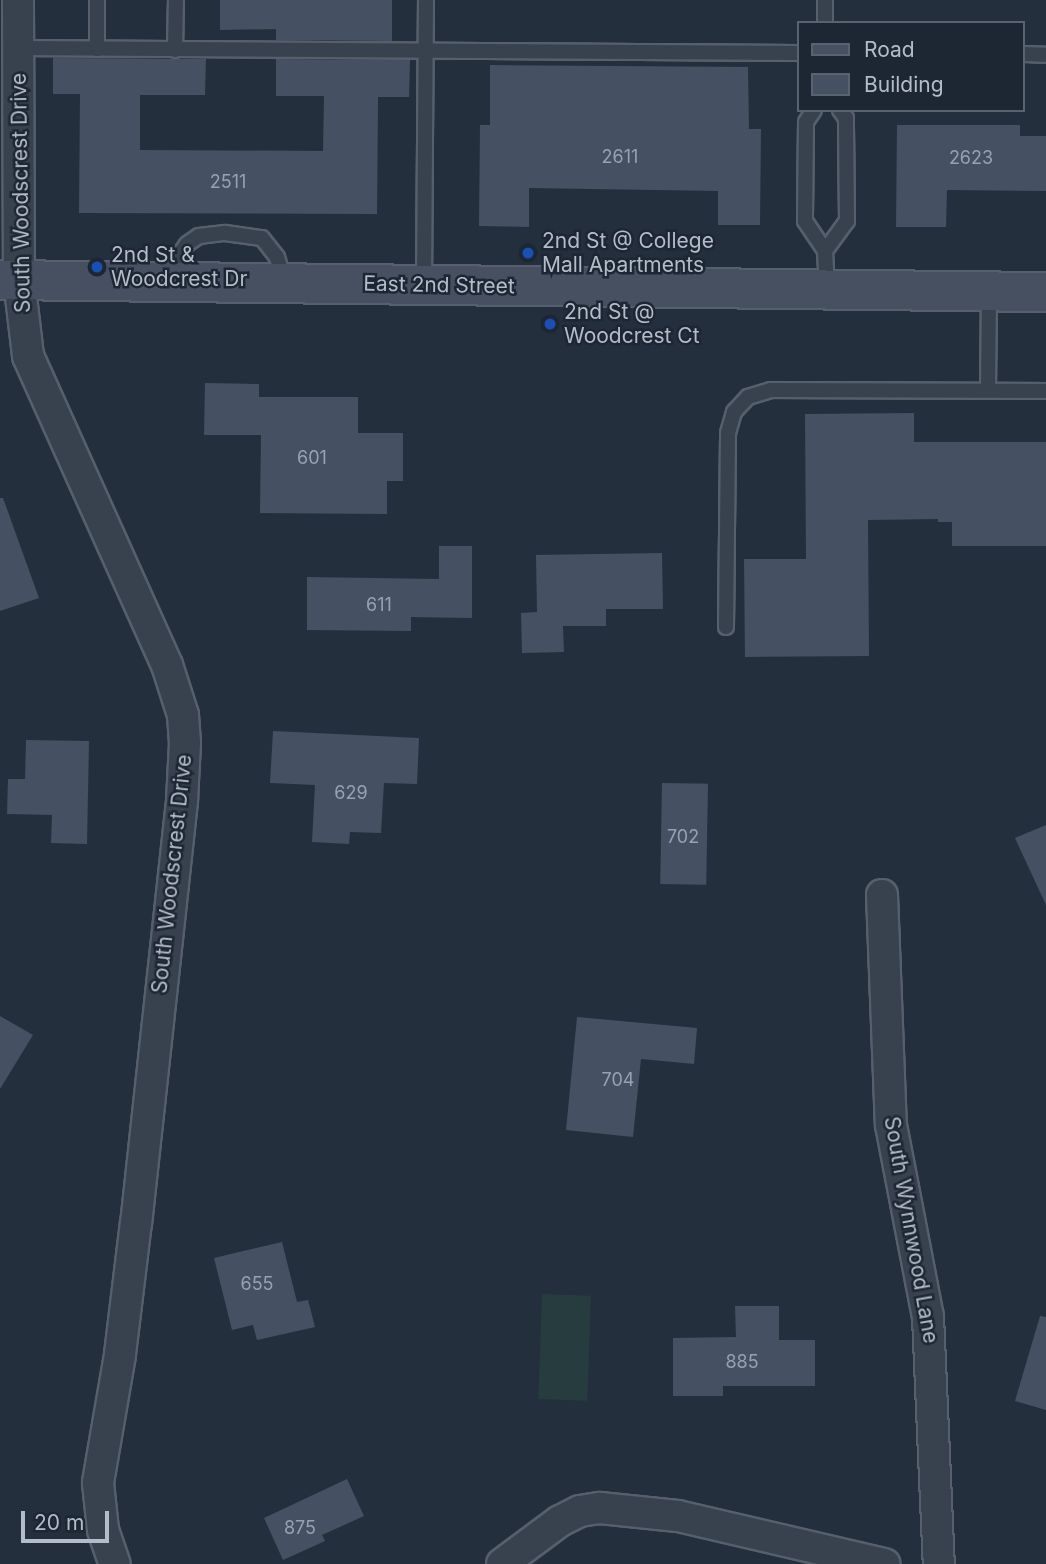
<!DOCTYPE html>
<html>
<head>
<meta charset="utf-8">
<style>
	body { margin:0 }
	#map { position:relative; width:1046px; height:1564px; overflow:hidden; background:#242f3e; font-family:Inter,sans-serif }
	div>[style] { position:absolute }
	.green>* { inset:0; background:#263c3f; transform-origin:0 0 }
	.building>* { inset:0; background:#455162; transform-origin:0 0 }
	.roads { filter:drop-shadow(2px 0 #565f6c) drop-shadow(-2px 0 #565f6c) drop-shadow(0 2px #565f6c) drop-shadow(0 -2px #565f6c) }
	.lane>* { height:14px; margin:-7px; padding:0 7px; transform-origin:7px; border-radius:7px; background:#38414e }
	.street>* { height:30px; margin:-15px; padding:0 15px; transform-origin:15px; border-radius:15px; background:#38414e }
	.secondary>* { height:38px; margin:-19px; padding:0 19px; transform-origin:19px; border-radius:19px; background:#465061 }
	.dots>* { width:19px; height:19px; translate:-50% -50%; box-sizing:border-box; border:4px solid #1d2633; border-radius:50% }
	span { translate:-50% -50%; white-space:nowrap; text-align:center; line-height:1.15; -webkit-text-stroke:5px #1d2633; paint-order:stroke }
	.number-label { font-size:18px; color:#98a1af }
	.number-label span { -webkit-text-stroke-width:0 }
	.street-label { font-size:21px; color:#b4bcc9 }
	.poi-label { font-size:21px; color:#b4bcc9 }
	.left { translate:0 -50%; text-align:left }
	.legend { position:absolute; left:797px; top:21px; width:228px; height:91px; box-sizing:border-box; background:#1d2633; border:2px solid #59626f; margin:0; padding:9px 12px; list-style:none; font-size:21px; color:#b4bcc9 }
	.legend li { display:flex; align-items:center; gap:14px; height:35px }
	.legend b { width:35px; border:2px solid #59626f }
	.scale { position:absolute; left:21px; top:1511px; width:88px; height:32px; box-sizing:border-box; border:4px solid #b4bcc9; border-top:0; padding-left:9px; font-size:21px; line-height:24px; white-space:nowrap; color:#b4bcc9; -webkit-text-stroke:5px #1d2633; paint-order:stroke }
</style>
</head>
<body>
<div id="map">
	<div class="green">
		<div style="left:542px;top:1294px;width:49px;height:105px;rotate:2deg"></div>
	</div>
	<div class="building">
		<div style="clip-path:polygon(220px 0,392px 0,392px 41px,276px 40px,276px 29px,220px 30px)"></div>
		<div style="clip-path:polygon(53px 58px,206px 59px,205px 95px,140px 95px,140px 150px,323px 151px,324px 96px,276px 96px,276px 59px,410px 60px,409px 97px,378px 97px,377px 214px,79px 213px,80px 94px,53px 94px)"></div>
		<div style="clip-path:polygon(490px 65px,748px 67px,749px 129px,761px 129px,760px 225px,718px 225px,718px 191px,529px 188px,529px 227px,479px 226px,480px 125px,490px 125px)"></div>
		<div style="clip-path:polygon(897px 125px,1020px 125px,1020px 136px,1046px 136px,1046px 191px,947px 190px,946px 227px,896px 227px)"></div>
		<div style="clip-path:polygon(205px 383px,259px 384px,259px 397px,358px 397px,358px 433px,403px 433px,403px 481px,387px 481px,387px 514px,260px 513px,261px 435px,204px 435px)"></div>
		<div style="clip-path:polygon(914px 413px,914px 442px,1046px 442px,1046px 546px,952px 546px,952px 522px,938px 522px,938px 519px,868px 520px,869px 656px,745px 657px,744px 559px,806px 559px,805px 414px)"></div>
		<div style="clip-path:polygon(0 498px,3px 498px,39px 598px,0 611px)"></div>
		<div style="clip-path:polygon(439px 546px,472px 546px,472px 618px,411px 617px,411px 631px,307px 630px,307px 577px,439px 579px)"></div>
		<div style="clip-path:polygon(662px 553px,663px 609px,606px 609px,606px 626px,563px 626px,564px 652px,522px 653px,521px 613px,537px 612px,536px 555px)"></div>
		<div style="clip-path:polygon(273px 731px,419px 738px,417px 784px,384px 783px,381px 833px,350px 832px,349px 844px,312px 842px,315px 785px,270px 783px)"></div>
		<div style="clip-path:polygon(26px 740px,89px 741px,87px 844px,51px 843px,52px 815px,7px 814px,8px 779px,25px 779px)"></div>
		<div style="left:662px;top:783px;width:46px;height:101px;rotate:1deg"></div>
		<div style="clip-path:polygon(1046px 825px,1046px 905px,1015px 838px)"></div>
		<div style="clip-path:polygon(0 1016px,33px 1035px,0 1089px)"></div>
		<div style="clip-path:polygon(577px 1017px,697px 1028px,694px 1064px,641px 1059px,633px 1137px,566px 1130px)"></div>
		<div style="clip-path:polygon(282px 1242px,297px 1302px,308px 1300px,315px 1327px,257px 1340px,253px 1325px,232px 1330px,214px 1258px)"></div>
		<div style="clip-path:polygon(735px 1306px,779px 1306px,779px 1340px,815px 1340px,815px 1386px,723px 1386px,723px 1396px,673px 1396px,673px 1338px,736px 1337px)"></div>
		<div style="clip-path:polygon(1040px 1316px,1046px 1317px,1046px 1410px,1015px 1401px)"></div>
		<div style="clip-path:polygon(347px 1479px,364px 1516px,322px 1535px,325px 1541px,283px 1560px,264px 1518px)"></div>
	</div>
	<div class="roads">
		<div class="lane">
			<div style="left:825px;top:0;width:23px;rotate:90deg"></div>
			<div style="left:18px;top:48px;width:781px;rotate:0.37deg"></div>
			<div style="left:97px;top:49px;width:49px;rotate:-90deg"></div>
			<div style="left:175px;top:50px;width:50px;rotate:-88.9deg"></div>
			<div style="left:1023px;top:54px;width:23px;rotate:2deg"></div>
			<div style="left:814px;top:110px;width:14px;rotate:124deg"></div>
			<div style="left:806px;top:122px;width:99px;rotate:90.6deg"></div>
			<div style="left:805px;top:221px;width:36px;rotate:56deg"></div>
			<div style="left:825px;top:251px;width:37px;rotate:87deg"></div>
			<div style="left:825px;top:251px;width:37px;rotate:-54deg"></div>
			<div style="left:847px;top:221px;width:103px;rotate:-90.6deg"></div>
			<div style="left:846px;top:118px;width:10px;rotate:-127deg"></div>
			<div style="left:170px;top:280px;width:23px;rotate:-72deg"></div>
			<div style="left:177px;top:258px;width:17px;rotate:-54deg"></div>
			<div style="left:187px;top:244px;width:14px;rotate:-34deg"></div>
			<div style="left:199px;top:236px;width:26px;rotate:-7deg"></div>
			<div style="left:225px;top:233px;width:37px;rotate:8deg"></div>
			<div style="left:262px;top:238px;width:24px;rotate:52deg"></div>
			<div style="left:277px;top:257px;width:26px;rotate:74deg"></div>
			<div style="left:424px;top:284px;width:284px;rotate:-89.6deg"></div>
			<div style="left:988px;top:390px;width:96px;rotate:-89.4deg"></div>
			<div style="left:726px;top:627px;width:194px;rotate:-89.4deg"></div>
			<div style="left:728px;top:433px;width:22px;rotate:-74deg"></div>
			<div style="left:734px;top:412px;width:21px;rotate:-47deg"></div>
			<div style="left:748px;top:397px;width:24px;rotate:-17deg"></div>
			<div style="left:771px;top:390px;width:275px;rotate:0.2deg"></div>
		</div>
		<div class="street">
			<div style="left:18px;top:0;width:280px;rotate:89.8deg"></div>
			<div style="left:19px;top:280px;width:77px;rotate:83.2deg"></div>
			<div style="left:28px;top:356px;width:339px;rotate:65.8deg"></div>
			<div style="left:167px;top:665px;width:52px;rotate:72.3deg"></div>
			<div style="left:183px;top:715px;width:28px;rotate:86deg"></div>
			<div style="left:185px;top:743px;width:58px;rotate:93deg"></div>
			<div style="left:182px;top:801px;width:424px;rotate:96.2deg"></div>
			<div style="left:136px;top:1222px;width:134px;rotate:96.9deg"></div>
			<div style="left:120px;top:1355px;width:130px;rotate:99.8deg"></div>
			<div style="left:98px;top:1483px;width:47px;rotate:83.9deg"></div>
			<div style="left:103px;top:1530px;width:36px;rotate:71deg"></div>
			<div style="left:882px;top:895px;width:230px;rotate:87.8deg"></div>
			<div style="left:891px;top:1125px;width:196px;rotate:79.1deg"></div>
			<div style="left:928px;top:1317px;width:247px;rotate:87.5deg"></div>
			<div style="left:502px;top:1564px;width:72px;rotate:-36.6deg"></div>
			<div style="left:560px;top:1521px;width:22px;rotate:-27deg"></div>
			<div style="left:580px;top:1511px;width:20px;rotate:-9deg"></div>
			<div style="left:600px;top:1508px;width:78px;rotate:5.9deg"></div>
			<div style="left:678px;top:1516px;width:212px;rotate:13.1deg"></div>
		</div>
		<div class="secondary">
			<div style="left:0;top:280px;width:1046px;rotate:0.66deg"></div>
		</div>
	</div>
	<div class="dots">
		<div style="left:528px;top:253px;background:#1a4fb4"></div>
		<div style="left:97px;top:267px;background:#1a4fb4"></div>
		<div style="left:550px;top:324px;background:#1a4fb4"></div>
	</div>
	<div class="number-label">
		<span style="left:620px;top:157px">2611</span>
		<span style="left:971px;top:158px">2623</span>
		<span style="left:228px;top:182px">2511</span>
		<span style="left:312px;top:458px">601</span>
		<span style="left:379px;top:605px">611</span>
		<span style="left:351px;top:793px">629</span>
		<span style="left:683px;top:837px">702</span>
		<span style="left:618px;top:1080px">704</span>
		<span style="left:257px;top:1284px">655</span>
		<span style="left:742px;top:1362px">885</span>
		<span style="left:300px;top:1528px">875</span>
	</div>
	<div class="street-label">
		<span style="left:21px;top:193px;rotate:-91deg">South Woodscrest Drive</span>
		<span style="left:439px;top:285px;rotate:1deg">East 2nd Street</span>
		<span style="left:172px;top:874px;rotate:-84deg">South Woodscrest Drive</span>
		<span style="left:911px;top:1230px;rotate:80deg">South Wynnwood Lane</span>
	</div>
	<div class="poi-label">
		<span class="left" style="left:542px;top:253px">2nd St @ College<br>Mall Apartments</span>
		<span class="left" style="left:111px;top:267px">2nd St &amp;<br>Woodcrest Dr</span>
		<span class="left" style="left:564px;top:324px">2nd St @<br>Woodcrest Ct</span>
	</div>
	<ul class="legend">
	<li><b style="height:9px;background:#465061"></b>Road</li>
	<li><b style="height:19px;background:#455162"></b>Building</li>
	</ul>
	<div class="scale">20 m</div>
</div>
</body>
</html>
